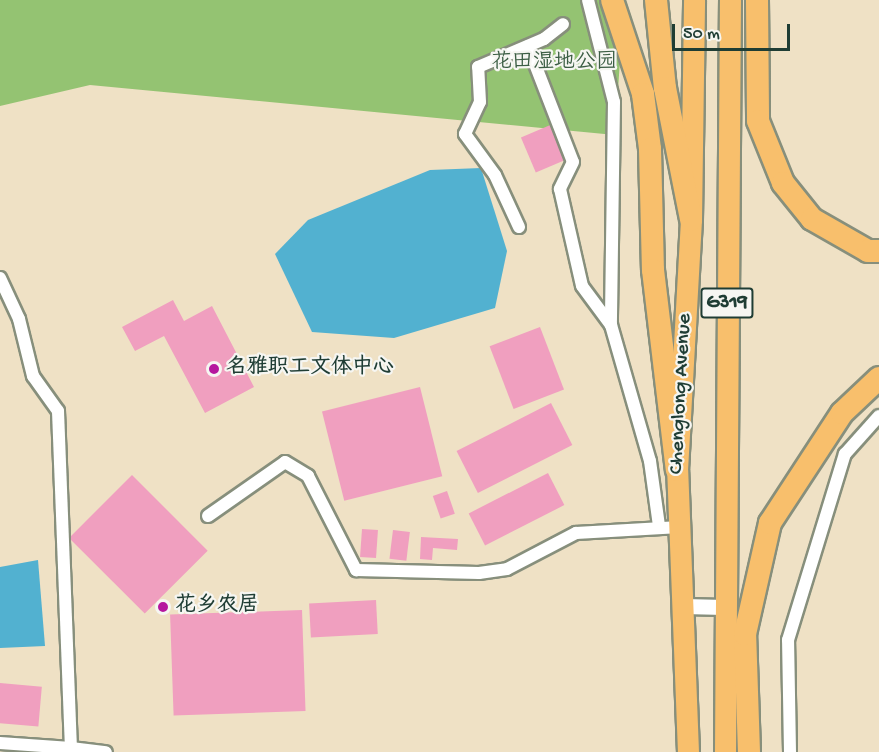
<!DOCTYPE html>
<html>
<head>
<meta charset="utf-8">
<style>
	body { margin:0 }
	#map { position:relative; width:879px; height:752px; overflow:hidden; background:#efe1c5; font-family:"Gochi Hand","LXGW WenKai TC",sans-serif }
	div>[style] { position:absolute }
	.green>* { inset:0; background:#94c372 }
	.water>* { inset:0; background:#52b1d0 }
	.building>* { inset:0; background:#f09fbf; transform-origin:0 0 }
	.roads { filter:drop-shadow(2px 0 #878f7c) drop-shadow(-2px 0 #878f7c) drop-shadow(0 2px #878f7c) drop-shadow(0 -2px #878f7c) }
	.minor>* { height:12px; margin:-6px; padding:0 6px; transform-origin:6px; border-radius:6px; background:#fff }
	.tertiary>* { height:15px; margin:-7.5px; padding:0 7.5px; transform-origin:7.5px; border-radius:7.5px; background:#fff }
	.trunk>* { height:21px; margin:-10.5px; padding:0 10.5px; transform-origin:10.5px; border-radius:10.5px; background:#f8bf6c }
	.motorway>* { height:22px; margin:-11px; padding:0 11px; transform-origin:11px; border-radius:11px; background:#f8bf6c }
	.dots>* { width:16px; height:16px; translate:-50% -50%; box-sizing:border-box; border:3px solid #f6f6f2; border-radius:50% }
	span { translate:-50% -50%; white-space:nowrap; text-align:center; line-height:1.15; -webkit-text-stroke:4.5px #f6f6f2; paint-order:stroke }
	.shield-label span { padding:2px 4px; background:#f6f6f2; border:2px solid; border-radius:4px; -webkit-text-stroke-width:0 }
	.shield-label { font-size:20px; color:#1f3d34; font-weight:700 }
	.park-label { font-size:21px; color:#3c5e44 }
	.poi-label { font-size:21px; color:#1f3d34; font-weight:700 }
	.left { translate:0 -50%; text-align:left }
	.street-label { font-size:21px; color:#1f3d34 }
	.scale { position:absolute; left:672px; top:24px; width:118px; height:27px; box-sizing:border-box; border:3px solid #1f3d34; border-top:0; padding-left:8px; font-size:18px; line-height:21px; white-space:nowrap; color:#1f3d34; -webkit-text-stroke:4px #f6f6f2; paint-order:stroke }
</style>
</head>
<body>
<div id="map">
	<div class="green">
		<div style="clip-path:polygon(0 0,624px 0,615px 135px,90px 85px,0 106px)"></div>
	</div>
	<div class="water">
		<div style="clip-path:polygon(481px 168px,507px 251px,495px 308px,394px 338px,312px 332px,275px 254px,308px 220px,430px 170px)"></div>
		<div style="clip-path:polygon(38px 560px,45px 646px,0 648px,0 567px)"></div>
	</div>
	<div class="building">
		<div style="left:555px;top:123px;width:38px;height:37px;rotate:67deg"></div>
		<div style="clip-path:polygon(173px 300px,184px 321px,212px 306px,254px 387px,205px 413px,164px 336px,135px 351px,122px 327px)"></div>
		<div style="left:540px;top:327px;width:67px;height:54px;rotate:69deg"></div>
		<div style="left:420px;top:387px;width:92px;height:101px;rotate:76deg"></div>
		<div style="left:551px;top:403px;width:47px;height:106px;rotate:63deg"></div>
		<div style="left:548px;top:473px;width:36px;height:89px;rotate:63deg"></div>
		<div style="left:132px;top:475px;width:107px;height:89px;rotate:45deg"></div>
		<div style="left:447px;top:491px;width:24px;height:15px;rotate:71deg"></div>
		<div style="left:362px;top:529px;width:16px;height:28px;rotate:4deg"></div>
		<div style="left:393px;top:530px;width:17px;height:29px;rotate:7deg"></div>
		<div style="clip-path:polygon(421px 537px,458px 539px,457px 550px,433px 548px,432px 560px,420px 559px)"></div>
		<div style="left:376px;top:600px;width:34px;height:67px;rotate:87deg"></div>
		<div style="left:302px;top:610px;width:101px;height:132px;rotate:88deg"></div>
		<div style="left:0;top:683px;width:42px;height:40px;rotate:5deg"></div>
	</div>
	<div class="roads">
		<div class="minor">
			<div style="left:588px;top:0;width:105px;rotate:75.7deg"></div>
			<div style="left:614px;top:102px;width:223px;rotate:90.8deg"></div>
			<div style="left:528px;top:46px;width:124px;rotate:68.8deg"></div>
			<div style="left:573px;top:162px;width:30px;rotate:116deg"></div>
			<div style="left:560px;top:189px;width:99px;rotate:77.2deg"></div>
			<div style="left:582px;top:286px;width:49px;rotate:53.4deg"></div>
			<div style="left:611px;top:325px;width:141px;rotate:74deg"></div>
			<div style="left:650px;top:461px;width:66px;rotate:82.1deg"></div>
			<div style="left:519px;top:227px;width:57px;rotate:-114.8deg"></div>
			<div style="left:495px;top:175px;width:51px;rotate:-126.2deg"></div>
			<div style="left:465px;top:134px;width:35px;rotate:-65deg"></div>
			<div style="left:480px;top:102px;width:35px;rotate:-93deg"></div>
			<div style="left:478px;top:67px;width:72px;rotate:-23deg"></div>
			<div style="left:544px;top:39px;width:24px;rotate:-38deg"></div>
			<div style="left:0;top:278px;width:45px;rotate:65.1deg"></div>
			<div style="left:19px;top:319px;width:59px;rotate:76.2deg"></div>
			<div style="left:33px;top:376px;width:43px;rotate:54.5deg"></div>
			<div style="left:58px;top:411px;width:337px;rotate:87.8deg"></div>
			<div style="left:71px;top:748px;width:35px;rotate:7deg"></div>
			<div style="left:208px;top:516px;width:94px;rotate:-35deg"></div>
			<div style="left:285px;top:462px;width:27px;rotate:31deg"></div>
			<div style="left:308px;top:476px;width:106px;rotate:62.9deg"></div>
			<div style="left:356px;top:570px;width:123px;rotate:1.4deg"></div>
			<div style="left:479px;top:573px;width:28px;rotate:-8deg"></div>
			<div style="left:507px;top:569px;width:78px;rotate:-27.6deg"></div>
			<div style="left:576px;top:533px;width:104px;rotate:-3.3deg"></div>
			<div style="left:0;top:743px;width:71px;rotate:4deg"></div>
			<div style="left:790px;top:752px;width:112px;rotate:-91deg"></div>
			<div style="left:788px;top:640px;width:195px;rotate:-73deg"></div>
			<div style="left:845px;top:454px;width:51px;rotate:-48.2deg"></div>
		</div>
		<div class="tertiary">
			<div style="left:684px;top:606px;width:40px;rotate:1.4deg"></div>
		</div>
		<div class="trunk">
			<div style="left:688px;top:752px;width:282px;rotate:-92.2deg"></div>
			<div style="left:677px;top:470px;width:251px;rotate:-86.8deg"></div>
			<div style="left:691px;top:219px;width:219px;rotate:-89.2deg"></div>
			<div style="left:725px;top:752px;width:752px;rotate:-89.62deg"></div>
		</div>
		<div class="motorway">
			<div style="left:612px;top:0;width:99px;rotate:71.7deg"></div>
			<div style="left:643px;top:94px;width:55px;rotate:82.7deg"></div>
			<div style="left:650px;top:149px;width:121px;rotate:88.6deg"></div>
			<div style="left:653px;top:270px;width:201px;rotate:83.2deg"></div>
			<div style="left:656px;top:0;width:88px;rotate:84.2deg"></div>
			<div style="left:665px;top:88px;width:134px;rotate:78.8deg"></div>
			<div style="left:757px;top:0;width:121px;rotate:89.5deg"></div>
			<div style="left:758px;top:121px;width:67px;rotate:68deg"></div>
			<div style="left:783px;top:183px;width:46px;rotate:51.1deg"></div>
			<div style="left:812px;top:219px;width:64px;rotate:29.7deg"></div>
			<div style="left:868px;top:251px;width:11px"></div>
			<div style="left:749px;top:752px;width:118px;rotate:-91.9deg"></div>
			<div style="left:745px;top:634px;width:114px;rotate:-77.3deg"></div>
			<div style="left:770px;top:523px;width:131px;rotate:-56.8deg"></div>
			<div style="left:842px;top:413px;width:51px;rotate:-43.4deg"></div>
		</div>
	</div>
	<div class="dots">
		<div style="left:214px;top:369px;background:#b5179e"></div>
		<div style="left:163px;top:607px;background:#b5179e"></div>
	</div>
	<div class="shield-label">
		<span style="left:727px;top:303px">G319</span>
	</div>
	<div class="park-label">
		<span style="left:554px;top:64px">花田湿地公园</span>
	</div>
	<div class="poi-label">
		<span class="left" style="left:226px;top:369px">名雅职工文体中心</span>
		<span class="left" style="left:175px;top:607px">花乡农居</span>
	</div>
	<div class="street-label">
		<span style="left:682px;top:394px;rotate:-87deg">Chenglong Avenue</span>
	</div>
	<div class="scale">50 m</div>
</div>
</body>
</html>
